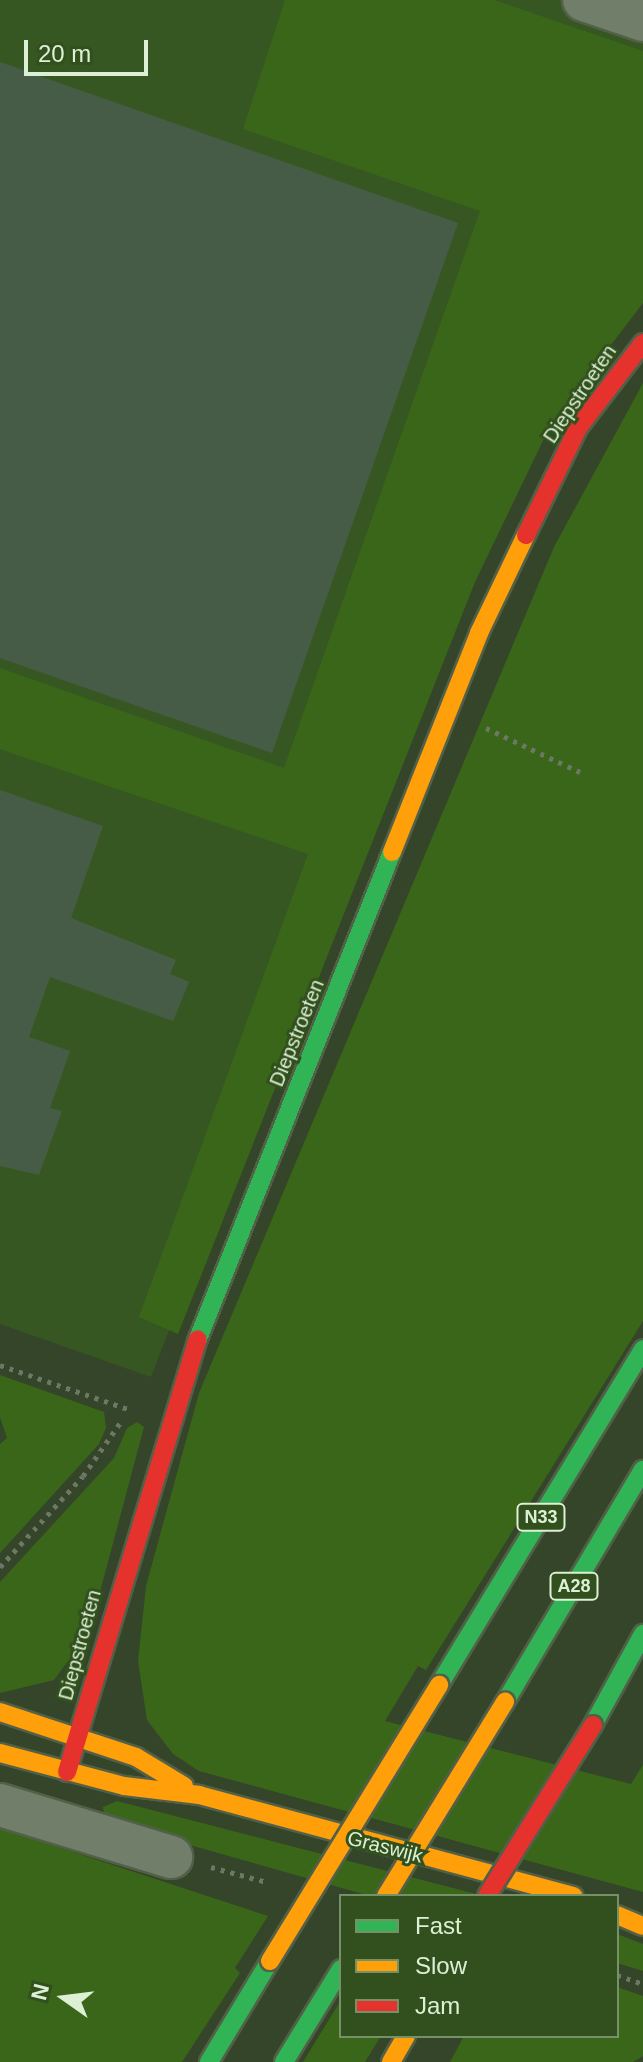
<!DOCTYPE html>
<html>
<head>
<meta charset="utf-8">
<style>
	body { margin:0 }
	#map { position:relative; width:643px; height:2062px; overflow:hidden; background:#344529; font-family:Arial,sans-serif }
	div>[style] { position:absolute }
	.built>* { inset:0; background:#375722 }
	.green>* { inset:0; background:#3a6619 }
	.building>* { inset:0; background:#475c47 }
	.path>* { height:5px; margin-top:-2.5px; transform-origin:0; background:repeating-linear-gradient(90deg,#6c7765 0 4px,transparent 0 10px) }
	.roads { filter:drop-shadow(2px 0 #526048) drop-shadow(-2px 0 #526048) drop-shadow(0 2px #526048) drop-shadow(0 -2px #526048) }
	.street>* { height:42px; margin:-21px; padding:0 21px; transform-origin:21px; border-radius:21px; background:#717e6a }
	.fast>* { height:18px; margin:-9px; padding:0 9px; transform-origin:9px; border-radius:9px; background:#30b455 }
	.slow>* { height:18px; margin:-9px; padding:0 9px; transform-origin:9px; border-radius:9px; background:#ff9f0a }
	.jam>* { height:18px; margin:-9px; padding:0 9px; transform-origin:9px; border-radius:9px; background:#e5322d }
	.bridges { filter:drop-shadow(2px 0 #526048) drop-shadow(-2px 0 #526048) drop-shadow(0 2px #526048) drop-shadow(0 -2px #526048) }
	.slow-bridge>* { height:18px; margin:-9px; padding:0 9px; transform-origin:9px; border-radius:9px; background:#ff9f0a }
	.jam-bridge>* { height:18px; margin:-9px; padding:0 9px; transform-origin:9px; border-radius:9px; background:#e5322d }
	span { translate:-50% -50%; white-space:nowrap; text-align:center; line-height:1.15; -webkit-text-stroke:6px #31501e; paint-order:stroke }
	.shield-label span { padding:2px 6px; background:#31501e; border:2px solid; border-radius:6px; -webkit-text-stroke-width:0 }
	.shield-label { font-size:18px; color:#ddefd4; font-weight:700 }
	.street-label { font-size:20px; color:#ddefd4 }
	.legend { position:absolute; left:339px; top:1894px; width:280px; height:144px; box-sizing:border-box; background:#31501e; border:2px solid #769067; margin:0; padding:10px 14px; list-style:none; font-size:24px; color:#ddefd4 }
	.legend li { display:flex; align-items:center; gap:16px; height:40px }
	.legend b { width:40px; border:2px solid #769067 }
	.north { position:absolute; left:24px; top:1958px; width:80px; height:80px; -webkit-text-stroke:6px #31501e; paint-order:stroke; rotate:284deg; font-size:22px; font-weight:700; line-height:32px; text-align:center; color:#ddefd4 }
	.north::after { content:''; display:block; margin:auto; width:28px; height:36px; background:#ddefd4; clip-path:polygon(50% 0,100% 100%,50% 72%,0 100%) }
	.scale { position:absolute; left:24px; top:40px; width:124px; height:36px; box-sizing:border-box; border:4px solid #ddefd4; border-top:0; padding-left:10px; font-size:24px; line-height:28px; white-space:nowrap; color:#ddefd4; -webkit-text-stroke:6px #31501e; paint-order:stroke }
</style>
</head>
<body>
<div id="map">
	<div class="built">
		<div style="clip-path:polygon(0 0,643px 0,643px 282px,514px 437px,151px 1377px,0 1324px)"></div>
	</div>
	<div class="green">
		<div style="clip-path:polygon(285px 0,494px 0,643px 51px,643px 303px,552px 422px,475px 582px,178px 1334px,139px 1317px,308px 854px,0 749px,0 668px,284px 768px,480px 211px,243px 129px)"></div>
		<div style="clip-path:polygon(643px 383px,643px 1321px,426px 1670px,418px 1666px,385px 1721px,631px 1784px,643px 1765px,643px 1892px,199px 1771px,173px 1754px,147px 1720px,138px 1661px,146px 1586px,199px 1393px,554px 547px)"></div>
		<div style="clip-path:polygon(0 1375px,104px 1412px,106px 1428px,99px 1444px,0 1553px,0 1444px,7px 1438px,0 1417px)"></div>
		<div style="clip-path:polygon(137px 1422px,144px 1427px,89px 1633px,54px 1680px,0 1693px,0 1582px,114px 1458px,127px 1428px)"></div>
		<div style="clip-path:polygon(117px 1801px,484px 1896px,370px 1896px,105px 1821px,103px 1807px)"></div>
		<div style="clip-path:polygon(0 1828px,268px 1916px,235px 1968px,240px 1973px,182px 2062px,0 2062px)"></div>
		<div style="clip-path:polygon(617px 1934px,643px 1944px,643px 1971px,617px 1963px)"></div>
		<div style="clip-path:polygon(617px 1987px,643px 1996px,643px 2056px,633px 2062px,450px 2062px,464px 2036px,617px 2036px)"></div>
		<div style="clip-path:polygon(341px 2000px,341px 2036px,381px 2036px,365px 2062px,303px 2062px)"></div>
	</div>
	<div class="building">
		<div style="clip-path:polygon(0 62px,458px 223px,272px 753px,0 658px)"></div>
		<div style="clip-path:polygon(0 790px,103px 826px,71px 918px,176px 960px,170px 974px,189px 982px,173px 1021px,50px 977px,29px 1037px,70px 1051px,50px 1108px,62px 1111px,39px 1175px,0 1166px)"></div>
	</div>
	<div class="path">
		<div style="left:486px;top:728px;width:104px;rotate:25.1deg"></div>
		<div style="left:0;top:1365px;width:135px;rotate:19deg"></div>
		<div style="left:0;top:1567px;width:123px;rotate:-47.6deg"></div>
		<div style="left:83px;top:1476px;width:68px;rotate:-55.1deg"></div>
		<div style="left:211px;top:1867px;width:58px;rotate:15deg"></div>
		<div style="left:617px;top:1975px;width:28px;rotate:19deg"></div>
	</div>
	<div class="roads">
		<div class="street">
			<div style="left:584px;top:0;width:62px;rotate:18.7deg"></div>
			<div style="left:0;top:1805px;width:179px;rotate:16.9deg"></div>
		</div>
		<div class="fast">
			<div style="left:198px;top:1339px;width:524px;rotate:-68.28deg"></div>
			<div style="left:439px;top:1685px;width:393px;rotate:-58.7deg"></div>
			<div style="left:505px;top:1702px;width:270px;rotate:-59.3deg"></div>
			<div style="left:593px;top:1725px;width:104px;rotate:-61.2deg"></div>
			<div style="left:209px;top:2062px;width:118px;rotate:-58.9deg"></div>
			<div style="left:284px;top:2062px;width:109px;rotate:-58.5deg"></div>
		</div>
		<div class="slow">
			<div style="left:392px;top:852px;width:236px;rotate:-68.3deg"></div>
			<div style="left:479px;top:633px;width:109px;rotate:-64.4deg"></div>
			<div style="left:0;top:1712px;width:143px;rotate:18.3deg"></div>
			<div style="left:136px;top:1757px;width:56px;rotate:31.1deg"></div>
			<div style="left:0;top:1753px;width:128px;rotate:14.9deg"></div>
			<div style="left:124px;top:1786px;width:76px;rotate:6.8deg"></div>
			<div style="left:199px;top:1795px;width:388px;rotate:15.1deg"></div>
			<div style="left:617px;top:1915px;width:28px;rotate:23deg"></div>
			<div style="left:391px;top:2062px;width:30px;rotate:-60deg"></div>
		</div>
		<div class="jam">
			<div style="left:526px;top:535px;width:119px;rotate:-64.1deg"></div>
			<div style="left:578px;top:428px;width:107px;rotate:-52.6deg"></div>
			<div style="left:67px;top:1772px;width:452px;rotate:-73.2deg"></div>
		</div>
	</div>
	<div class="bridges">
		<div class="slow-bridge">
			<div style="left:386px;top:1896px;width:228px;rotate:-58.5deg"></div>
			<div style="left:270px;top:1961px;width:324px;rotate:-58.5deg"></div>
		</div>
		<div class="jam-bridge">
			<div style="left:487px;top:1896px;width:201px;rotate:-58.2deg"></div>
		</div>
	</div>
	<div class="shield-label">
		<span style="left:541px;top:1517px">N33</span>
		<span style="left:574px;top:1586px">A28</span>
	</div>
	<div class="street-label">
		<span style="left:580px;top:394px;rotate:-56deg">Diepstroeten</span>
		<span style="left:297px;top:1033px;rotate:-68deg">Diepstroeten</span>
		<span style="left:80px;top:1645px;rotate:-75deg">Diepstroeten</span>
		<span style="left:385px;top:1847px;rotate:14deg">Graswijk</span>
	</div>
	<ul class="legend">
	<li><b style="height:10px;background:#30b455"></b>Fast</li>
	<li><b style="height:10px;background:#ff9f0a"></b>Slow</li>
	<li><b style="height:10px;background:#e5322d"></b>Jam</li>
	</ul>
	<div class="north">N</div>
	<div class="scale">20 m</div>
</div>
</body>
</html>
